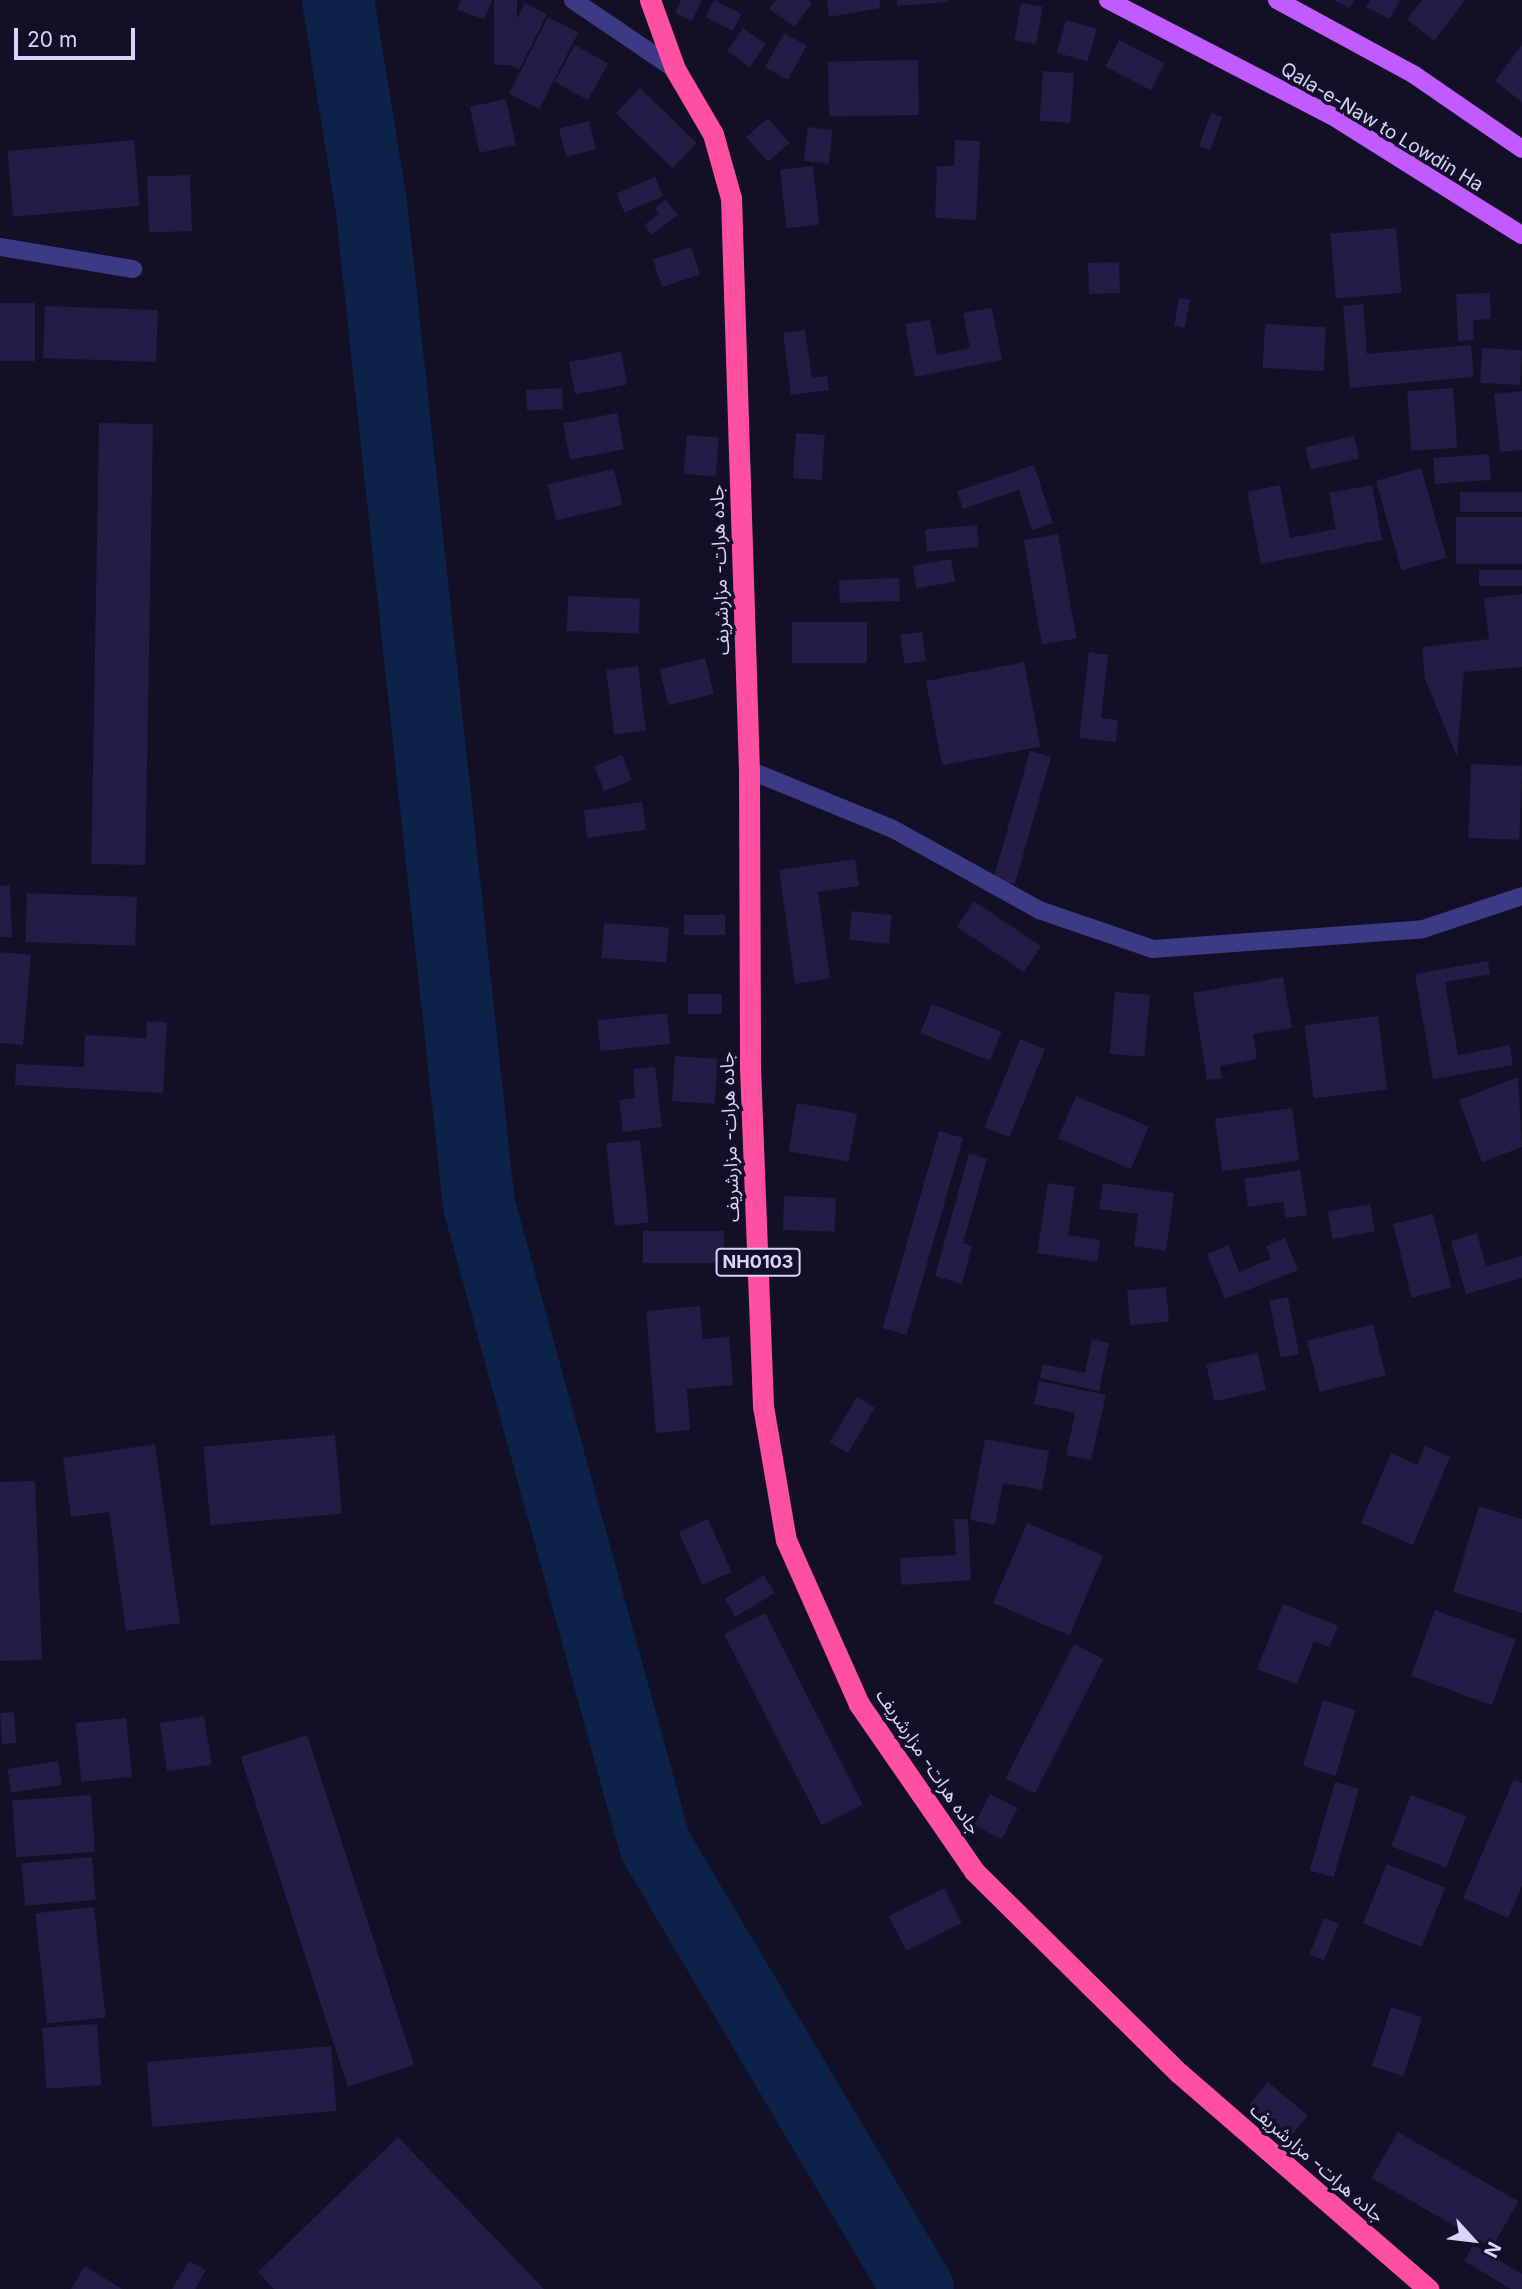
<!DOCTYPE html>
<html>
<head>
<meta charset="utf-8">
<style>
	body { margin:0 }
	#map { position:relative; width:1522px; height:2289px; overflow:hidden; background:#130f26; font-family:Inter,"Noto Sans Arabic",sans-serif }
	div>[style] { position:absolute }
	.river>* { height:72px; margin:-36px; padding:0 36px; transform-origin:36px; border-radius:36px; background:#0c2248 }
	.building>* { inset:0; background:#241b47; transform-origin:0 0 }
	.minor>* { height:18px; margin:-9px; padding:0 9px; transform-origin:9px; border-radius:9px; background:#3d3a85 }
	.major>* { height:18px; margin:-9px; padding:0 9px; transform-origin:9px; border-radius:9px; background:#c25bff }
	.highway>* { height:21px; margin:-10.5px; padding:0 10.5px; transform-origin:10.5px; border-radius:10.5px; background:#ff4fa3 }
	span { translate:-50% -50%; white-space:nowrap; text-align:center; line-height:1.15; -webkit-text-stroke:7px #130f26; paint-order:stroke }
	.shield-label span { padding:2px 5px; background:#130f26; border:2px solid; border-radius:5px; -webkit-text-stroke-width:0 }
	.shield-label { font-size:18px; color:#d9d4ff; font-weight:700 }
	.street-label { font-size:19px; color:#d9d4ff }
	.north { position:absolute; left:1438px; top:2205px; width:70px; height:70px; -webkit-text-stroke:5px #130f26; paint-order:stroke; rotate:117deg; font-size:19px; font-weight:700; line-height:28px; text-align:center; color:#d9d4ff }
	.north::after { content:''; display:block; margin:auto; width:24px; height:32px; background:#d9d4ff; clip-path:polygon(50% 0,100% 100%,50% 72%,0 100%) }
	.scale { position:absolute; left:14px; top:28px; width:121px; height:32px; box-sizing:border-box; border:4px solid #d9d4ff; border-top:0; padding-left:9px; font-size:21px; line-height:24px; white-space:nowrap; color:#d9d4ff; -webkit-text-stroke:5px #130f26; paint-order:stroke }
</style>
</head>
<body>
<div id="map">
	<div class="river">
		<div style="left:338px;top:0;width:206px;rotate:80.8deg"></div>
		<div style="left:371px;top:203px;width:1008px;rotate:83.85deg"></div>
		<div style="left:479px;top:1205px;width:664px;rotate:74.62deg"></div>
		<div style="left:655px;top:1845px;width:516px;rotate:59.36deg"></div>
	</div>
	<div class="building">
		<div style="clip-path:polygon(461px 0,492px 0,484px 19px,457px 10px)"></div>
		<div style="left:494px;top:0;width:23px;height:65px"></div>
		<div style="clip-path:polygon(681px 0,702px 0,692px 21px,675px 13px)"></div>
		<div style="left:714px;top:0;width:31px;height:19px;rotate:27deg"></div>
		<div style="clip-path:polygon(776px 0,808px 0,812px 3px,794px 27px,769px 9px)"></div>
		<div style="clip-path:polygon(827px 0,879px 0,881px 8px,829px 17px)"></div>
		<div style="clip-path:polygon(897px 0,947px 0,947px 2px,897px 6px)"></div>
		<div style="clip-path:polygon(1333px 0,1354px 0,1350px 8px)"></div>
		<div style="clip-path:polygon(1370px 0,1400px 0,1390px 19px,1366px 7px)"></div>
		<div style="clip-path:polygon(1422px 0,1465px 0,1434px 41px,1407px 19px)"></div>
		<div style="left:525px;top:3px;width:25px;height:62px;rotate:27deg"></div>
		<div style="left:1021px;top:3px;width:22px;height:38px;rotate:10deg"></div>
		<div style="left:548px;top:17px;width:34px;height:86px;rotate:27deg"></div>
		<div style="left:1066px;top:20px;width:32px;height:34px;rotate:16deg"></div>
		<div style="left:743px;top:28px;width:28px;height:28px;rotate:35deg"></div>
		<div style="left:784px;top:33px;width:26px;height:39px;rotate:29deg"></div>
		<div style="left:1119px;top:40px;width:51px;height:30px;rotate:27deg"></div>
		<div style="left:575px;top:45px;width:38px;height:42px;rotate:29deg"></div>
		<div style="clip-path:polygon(1522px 45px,1522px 102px,1495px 81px)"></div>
		<div style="left:918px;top:60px;width:55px;height:90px;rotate:89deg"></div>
		<div style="left:1043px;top:71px;width:31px;height:50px;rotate:4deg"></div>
		<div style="left:640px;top:88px;width:79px;height:35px;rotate:44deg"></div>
		<div style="left:506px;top:99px;width:47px;height:37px;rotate:78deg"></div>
		<div style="left:1211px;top:113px;width:12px;height:35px;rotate:20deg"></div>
		<div style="left:768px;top:118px;width:33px;height:29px;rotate:49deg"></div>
		<div style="left:589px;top:121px;width:29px;height:31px;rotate:76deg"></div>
		<div style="left:808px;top:127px;width:25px;height:34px;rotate:7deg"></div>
		<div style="left:134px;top:140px;width:66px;height:127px;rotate:85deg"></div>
		<div style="clip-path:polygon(955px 140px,980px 141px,976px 220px,935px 218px,937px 166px,954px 166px)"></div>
		<div style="left:813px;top:166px;width:59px;height:33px;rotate:84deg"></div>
		<div style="left:190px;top:175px;width:56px;height:43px;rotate:88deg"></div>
		<div style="left:655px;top:177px;width:21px;height:42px;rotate:67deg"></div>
		<div style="clip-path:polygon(666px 200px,678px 215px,651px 235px,644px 225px,659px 214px,655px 208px)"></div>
		<div style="left:1396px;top:228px;width:65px;height:66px;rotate:85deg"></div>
		<div style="left:691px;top:247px;width:29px;height:40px;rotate:72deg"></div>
		<div style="left:1119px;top:262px;width:31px;height:31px;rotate:88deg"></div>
		<div style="clip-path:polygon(1490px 293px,1491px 319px,1473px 320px,1474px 340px,1458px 341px,1456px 294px)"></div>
		<div style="left:1179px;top:298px;width:11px;height:28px;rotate:10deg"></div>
		<div style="left:0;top:303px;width:35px;height:58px"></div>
		<div style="clip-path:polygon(1363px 304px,1367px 354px,1471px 345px,1474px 377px,1350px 388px,1343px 306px)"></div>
		<div style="left:45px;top:306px;width:113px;height:52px;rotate:2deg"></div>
		<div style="clip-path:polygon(992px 308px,1002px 360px,915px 377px,905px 324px,930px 320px,937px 355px,970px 348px,963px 313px)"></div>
		<div style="left:1265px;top:324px;width:61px;height:44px;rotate:3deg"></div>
		<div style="clip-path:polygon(805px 330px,812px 378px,827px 376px,829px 390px,791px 395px,783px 333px)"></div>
		<div style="left:1482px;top:348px;width:40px;height:35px;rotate:3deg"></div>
		<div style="left:621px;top:352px;width:33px;height:53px;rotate:79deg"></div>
		<div style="left:562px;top:388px;width:21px;height:36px;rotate:87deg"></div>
		<div style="left:1453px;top:388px;width:60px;height:46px;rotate:86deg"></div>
		<div style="clip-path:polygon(1522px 391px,1522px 450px,1500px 452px,1494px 394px)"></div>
		<div style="left:617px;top:413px;width:37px;height:55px;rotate:79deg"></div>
		<div style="left:99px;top:423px;width:54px;height:441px;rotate:1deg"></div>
		<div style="left:796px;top:433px;width:29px;height:45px;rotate:4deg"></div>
		<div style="left:687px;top:435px;width:32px;height:39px;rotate:5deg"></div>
		<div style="left:1354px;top:436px;width:23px;height:50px;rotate:77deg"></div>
		<div style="left:1489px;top:454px;width:26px;height:56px;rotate:86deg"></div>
		<div style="clip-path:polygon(1034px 465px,1053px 523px,1032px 530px,1019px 490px,963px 509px,957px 491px)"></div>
		<div style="left:1421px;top:468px;width:93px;height:47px;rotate:74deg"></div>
		<div style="left:614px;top:469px;width:37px;height:68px;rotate:77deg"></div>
		<div style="clip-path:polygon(1280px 485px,1290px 538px,1336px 529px,1329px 493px,1372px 485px,1382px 540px,1261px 564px,1247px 492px)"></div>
		<div style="left:1522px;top:492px;width:20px;height:62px;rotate:90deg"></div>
		<div style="left:1522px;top:517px;width:47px;height:66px;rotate:90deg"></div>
		<div style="left:977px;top:525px;width:22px;height:52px;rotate:85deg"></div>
		<div style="left:1058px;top:534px;width:106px;height:35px;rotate:80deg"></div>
		<div style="left:951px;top:559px;width:23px;height:39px;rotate:80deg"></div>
		<div style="left:1522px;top:570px;width:16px;height:43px;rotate:90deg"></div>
		<div style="left:899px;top:578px;width:23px;height:60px;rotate:88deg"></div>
		<div style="clip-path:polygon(1522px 594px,1522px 667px,1464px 672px,1457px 757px,1425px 679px,1422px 647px,1489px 639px,1484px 598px)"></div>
		<div style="left:568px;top:596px;width:72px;height:35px;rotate:2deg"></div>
		<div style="left:792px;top:622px;width:75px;height:41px"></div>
		<div style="left:922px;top:632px;width:29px;height:22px;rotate:82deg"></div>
		<div style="clip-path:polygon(1089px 652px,1108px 655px,1101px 718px,1118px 720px,1116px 742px,1079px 738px)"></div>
		<div style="left:705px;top:658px;width:37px;height:47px;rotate:76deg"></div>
		<div style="left:1024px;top:662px;width:86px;height:100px;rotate:79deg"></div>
		<div style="left:638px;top:666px;width:65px;height:32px;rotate:83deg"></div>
		<div style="left:1030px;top:751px;width:22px;height:132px;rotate:16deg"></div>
		<div style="left:622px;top:755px;width:27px;height:30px;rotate:68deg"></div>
		<div style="left:1471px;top:764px;width:51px;height:74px;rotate:2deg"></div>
		<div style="left:642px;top:802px;width:28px;height:59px;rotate:82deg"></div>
		<div style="clip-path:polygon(855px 859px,859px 886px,818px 892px,830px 978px,795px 984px,779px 870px)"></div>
		<div style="clip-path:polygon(10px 885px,12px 937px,0 937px,0 886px)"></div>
		<div style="left:27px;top:893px;width:110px;height:49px;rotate:2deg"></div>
		<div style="left:974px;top:901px;width:81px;height:31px;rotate:34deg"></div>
		<div style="left:852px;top:911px;width:40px;height:29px;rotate:6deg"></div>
		<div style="left:684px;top:915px;width:41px;height:20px"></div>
		<div style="left:604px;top:923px;width:65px;height:35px;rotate:4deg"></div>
		<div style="clip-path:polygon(0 952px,31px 955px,23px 1045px,0 1043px)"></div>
		<div style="clip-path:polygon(1488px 961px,1490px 974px,1445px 982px,1458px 1055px,1510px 1045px,1513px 1065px,1433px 1079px,1415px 974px)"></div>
		<div style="clip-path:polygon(1283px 977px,1292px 1028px,1253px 1034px,1257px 1059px,1220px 1066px,1222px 1078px,1207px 1080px,1193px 993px)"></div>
		<div style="left:1115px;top:992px;width:35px;height:62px;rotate:5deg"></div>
		<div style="left:688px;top:994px;width:34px;height:20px"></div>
		<div style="left:932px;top:1004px;width:75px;height:31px;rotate:22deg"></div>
		<div style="left:667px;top:1013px;width:31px;height:70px;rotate:84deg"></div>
		<div style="left:1378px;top:1016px;width:74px;height:74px;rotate:83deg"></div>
		<div style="clip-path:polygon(147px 1021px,167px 1022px,163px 1093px,15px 1085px,16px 1064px,84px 1067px,85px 1035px,146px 1038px)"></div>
		<div style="left:1020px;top:1039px;width:27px;height:95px;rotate:22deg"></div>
		<div style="left:675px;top:1056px;width:43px;height:45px;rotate:4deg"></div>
		<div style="clip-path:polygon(655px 1067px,662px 1127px,623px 1132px,619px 1100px,635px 1098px,633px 1069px)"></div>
		<div style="clip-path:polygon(1518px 1077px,1522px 1147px,1482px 1162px,1459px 1100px)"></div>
		<div style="left:1076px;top:1096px;width:79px;height:46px;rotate:23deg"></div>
		<div style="left:797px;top:1103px;width:61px;height:49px;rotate:10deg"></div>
		<div style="left:1292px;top:1108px;width:53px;height:78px;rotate:82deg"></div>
		<div style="left:939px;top:1131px;width:25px;height:205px;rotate:16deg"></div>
		<div style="left:640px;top:1140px;width:83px;height:34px;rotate:84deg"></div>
		<div style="clip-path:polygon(969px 1153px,987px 1159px,963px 1243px,972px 1246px,962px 1284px,935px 1276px)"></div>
		<div style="clip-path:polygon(1300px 1170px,1307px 1215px,1286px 1218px,1283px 1202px,1248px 1207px,1244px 1179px)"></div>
		<div style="clip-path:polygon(1048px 1183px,1075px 1187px,1068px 1235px,1100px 1240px,1097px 1262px,1037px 1253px)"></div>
		<div style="clip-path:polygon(1103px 1183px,1174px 1193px,1166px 1251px,1134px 1246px,1138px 1214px,1099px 1209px)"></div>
		<div style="left:784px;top:1196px;width:52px;height:34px;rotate:2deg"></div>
		<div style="left:1370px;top:1204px;width:28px;height:43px;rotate:80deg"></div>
		<div style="left:1433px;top:1214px;width:76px;height:41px;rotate:76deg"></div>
		<div style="left:643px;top:1231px;width:81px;height:32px"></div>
		<div style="clip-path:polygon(1477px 1233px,1486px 1266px,1522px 1256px,1522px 1278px,1466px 1294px,1451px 1241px)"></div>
		<div style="clip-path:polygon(1285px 1238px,1298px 1270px,1225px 1299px,1207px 1254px,1229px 1245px,1239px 1272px,1271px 1259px,1266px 1246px)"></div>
		<div style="left:1166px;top:1287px;width:35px;height:39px;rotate:85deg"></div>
		<div style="left:1288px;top:1297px;width:58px;height:19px;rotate:79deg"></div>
		<div style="clip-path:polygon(700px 1306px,703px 1339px,729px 1337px,733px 1385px,687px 1389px,690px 1430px,656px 1433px,646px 1311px)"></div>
		<div style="left:1373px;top:1324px;width:53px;height:68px;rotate:76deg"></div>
		<div style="clip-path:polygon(1092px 1339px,1109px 1343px,1099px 1391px,1040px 1378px,1043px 1364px,1085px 1373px)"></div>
		<div style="left:1258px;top:1353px;width:38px;height:53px;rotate:78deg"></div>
		<div style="clip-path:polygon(1039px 1381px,1106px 1395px,1091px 1460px,1066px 1455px,1075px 1413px,1034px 1404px)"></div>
		<div style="left:857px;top:1397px;width:21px;height:53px;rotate:31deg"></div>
		<div style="left:335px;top:1435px;width:79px;height:132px;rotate:85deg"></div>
		<div style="clip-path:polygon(985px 1439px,1049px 1451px,1042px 1490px,1003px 1483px,995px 1525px,970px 1520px)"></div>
		<div style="clip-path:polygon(155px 1444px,180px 1623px,126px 1631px,109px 1512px,71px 1517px,63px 1458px)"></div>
		<div style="clip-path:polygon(1425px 1446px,1450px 1457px,1413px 1545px,1361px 1523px,1391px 1453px,1417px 1465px)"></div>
		<div style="clip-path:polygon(35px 1481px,42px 1660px,0 1661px,0 1482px)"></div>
		<div style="clip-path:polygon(1479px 1506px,1522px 1519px,1522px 1613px,1453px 1592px)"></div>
		<div style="left:708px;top:1519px;width:58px;height:32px;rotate:66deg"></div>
		<div style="clip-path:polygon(954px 1519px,968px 1519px,971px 1580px,901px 1585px,900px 1558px,956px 1555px)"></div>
		<div style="left:1027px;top:1523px;width:83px;height:87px;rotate:23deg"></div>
		<div style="left:764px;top:1575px;width:21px;height:46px;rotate:59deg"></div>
		<div style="clip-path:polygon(1283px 1604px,1338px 1626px,1329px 1647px,1314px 1641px,1297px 1684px,1257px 1669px)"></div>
		<div style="left:1435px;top:1610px;width:86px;height:70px;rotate:20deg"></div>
		<div style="left:765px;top:1613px;width:215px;height:46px;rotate:63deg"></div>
		<div style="left:1074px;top:1644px;width:33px;height:151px;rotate:27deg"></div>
		<div style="left:1323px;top:1700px;width:34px;height:69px;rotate:17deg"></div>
		<div style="left:14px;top:1712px;width:31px;height:14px;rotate:86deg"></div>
		<div style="left:204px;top:1716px;width:49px;height:45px;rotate:81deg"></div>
		<div style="left:126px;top:1718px;width:59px;height:51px;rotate:84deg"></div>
		<div style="left:307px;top:1735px;width:347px;height:70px;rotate:72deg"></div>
		<div style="left:58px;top:1761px;width:24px;height:51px;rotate:81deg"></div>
		<div style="clip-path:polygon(1514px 1779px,1522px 1783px,1522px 1886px,1508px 1918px,1463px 1898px)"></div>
		<div style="left:1335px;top:1782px;width:25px;height:92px;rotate:16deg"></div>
		<div style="left:990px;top:1794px;width:31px;height:35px;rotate:27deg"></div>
		<div style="left:91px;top:1795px;width:57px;height:79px;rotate:86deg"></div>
		<div style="left:1411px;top:1795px;width:59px;height:55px;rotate:21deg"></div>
		<div style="left:92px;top:1857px;width:43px;height:71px;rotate:85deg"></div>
		<div style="left:1387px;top:1864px;width:63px;height:64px;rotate:22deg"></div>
		<div style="left:944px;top:1888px;width:39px;height:62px;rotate:63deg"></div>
		<div style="left:94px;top:1907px;width:111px;height:59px;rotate:84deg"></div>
		<div style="left:1324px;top:1918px;width:16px;height:39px;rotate:22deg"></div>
		<div style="left:1391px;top:2007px;width:33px;height:62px;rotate:18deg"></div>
		<div style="left:97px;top:2024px;width:61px;height:55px;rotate:86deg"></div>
		<div style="left:331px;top:2046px;width:65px;height:185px;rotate:85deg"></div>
		<div style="left:1268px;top:2082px;width:52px;height:30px;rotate:40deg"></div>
		<div style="left:1398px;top:2132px;width:139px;height:53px;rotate:30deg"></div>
		<div style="clip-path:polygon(398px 2137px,544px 2289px,274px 2289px,258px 2272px)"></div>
		<div style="clip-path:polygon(1473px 2245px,1522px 2274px,1522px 2289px,1511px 2289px,1464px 2261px)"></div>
		<div style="clip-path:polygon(189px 2261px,206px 2270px,195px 2289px,172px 2289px)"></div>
		<div style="clip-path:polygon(85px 2266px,122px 2289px,71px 2289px)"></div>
	</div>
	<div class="minor">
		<div style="left:573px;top:0;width:123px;rotate:34.1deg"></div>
		<div style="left:0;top:247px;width:135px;rotate:9.4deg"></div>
		<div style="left:749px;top:770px;width:156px;rotate:22.3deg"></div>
		<div style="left:893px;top:829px;width:167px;rotate:29deg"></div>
		<div style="left:1039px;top:910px;width:120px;rotate:18.9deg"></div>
		<div style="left:1153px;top:949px;width:271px;rotate:-4.2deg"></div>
		<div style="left:1423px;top:929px;width:104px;rotate:-18.4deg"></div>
	</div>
	<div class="major">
		<div style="left:1108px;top:0;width:252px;rotate:27.4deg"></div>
		<div style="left:1332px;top:116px;width:224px;rotate:32.1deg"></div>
		<div style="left:1277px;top:0;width:155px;rotate:28.6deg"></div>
		<div style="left:1413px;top:74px;width:132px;rotate:34.5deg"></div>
	</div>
	<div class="highway">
		<div style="left:650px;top:0;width:73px;rotate:70.1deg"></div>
		<div style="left:675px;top:69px;width:75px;rotate:59.7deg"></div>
		<div style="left:713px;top:134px;width:66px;rotate:74.3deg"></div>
		<div style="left:731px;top:198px;width:572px;rotate:88.2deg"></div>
		<div style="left:749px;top:770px;width:297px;rotate:89.8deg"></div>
		<div style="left:750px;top:1067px;width:339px;rotate:87.8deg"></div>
		<div style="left:763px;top:1406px;width:136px;rotate:80.3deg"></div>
		<div style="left:786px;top:1540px;width:180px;rotate:66deg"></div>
		<div style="left:859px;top:1704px;width:203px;rotate:55.4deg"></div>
		<div style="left:974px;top:1871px;width:288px;rotate:44.6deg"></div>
		<div style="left:1179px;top:2073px;width:330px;rotate:40.9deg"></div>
	</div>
	<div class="shield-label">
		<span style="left:758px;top:1262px">NH0103</span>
	</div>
	<div class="street-label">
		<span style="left:1382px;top:127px;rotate:31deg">Qala-e-Naw to Lowdin Ha</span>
		<span style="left:720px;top:570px;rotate:-92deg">جاده هرات- مزارشریف</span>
		<span style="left:730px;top:1137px;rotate:-92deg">جاده هرات- مزارشریف</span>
		<span style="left:928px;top:1762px;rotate:56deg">جاده هرات- مزارشریف</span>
		<span style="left:1317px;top:2163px;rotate:41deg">جاده هرات- مزارشریف</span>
	</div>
	<div class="north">N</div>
	<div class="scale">20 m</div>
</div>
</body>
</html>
